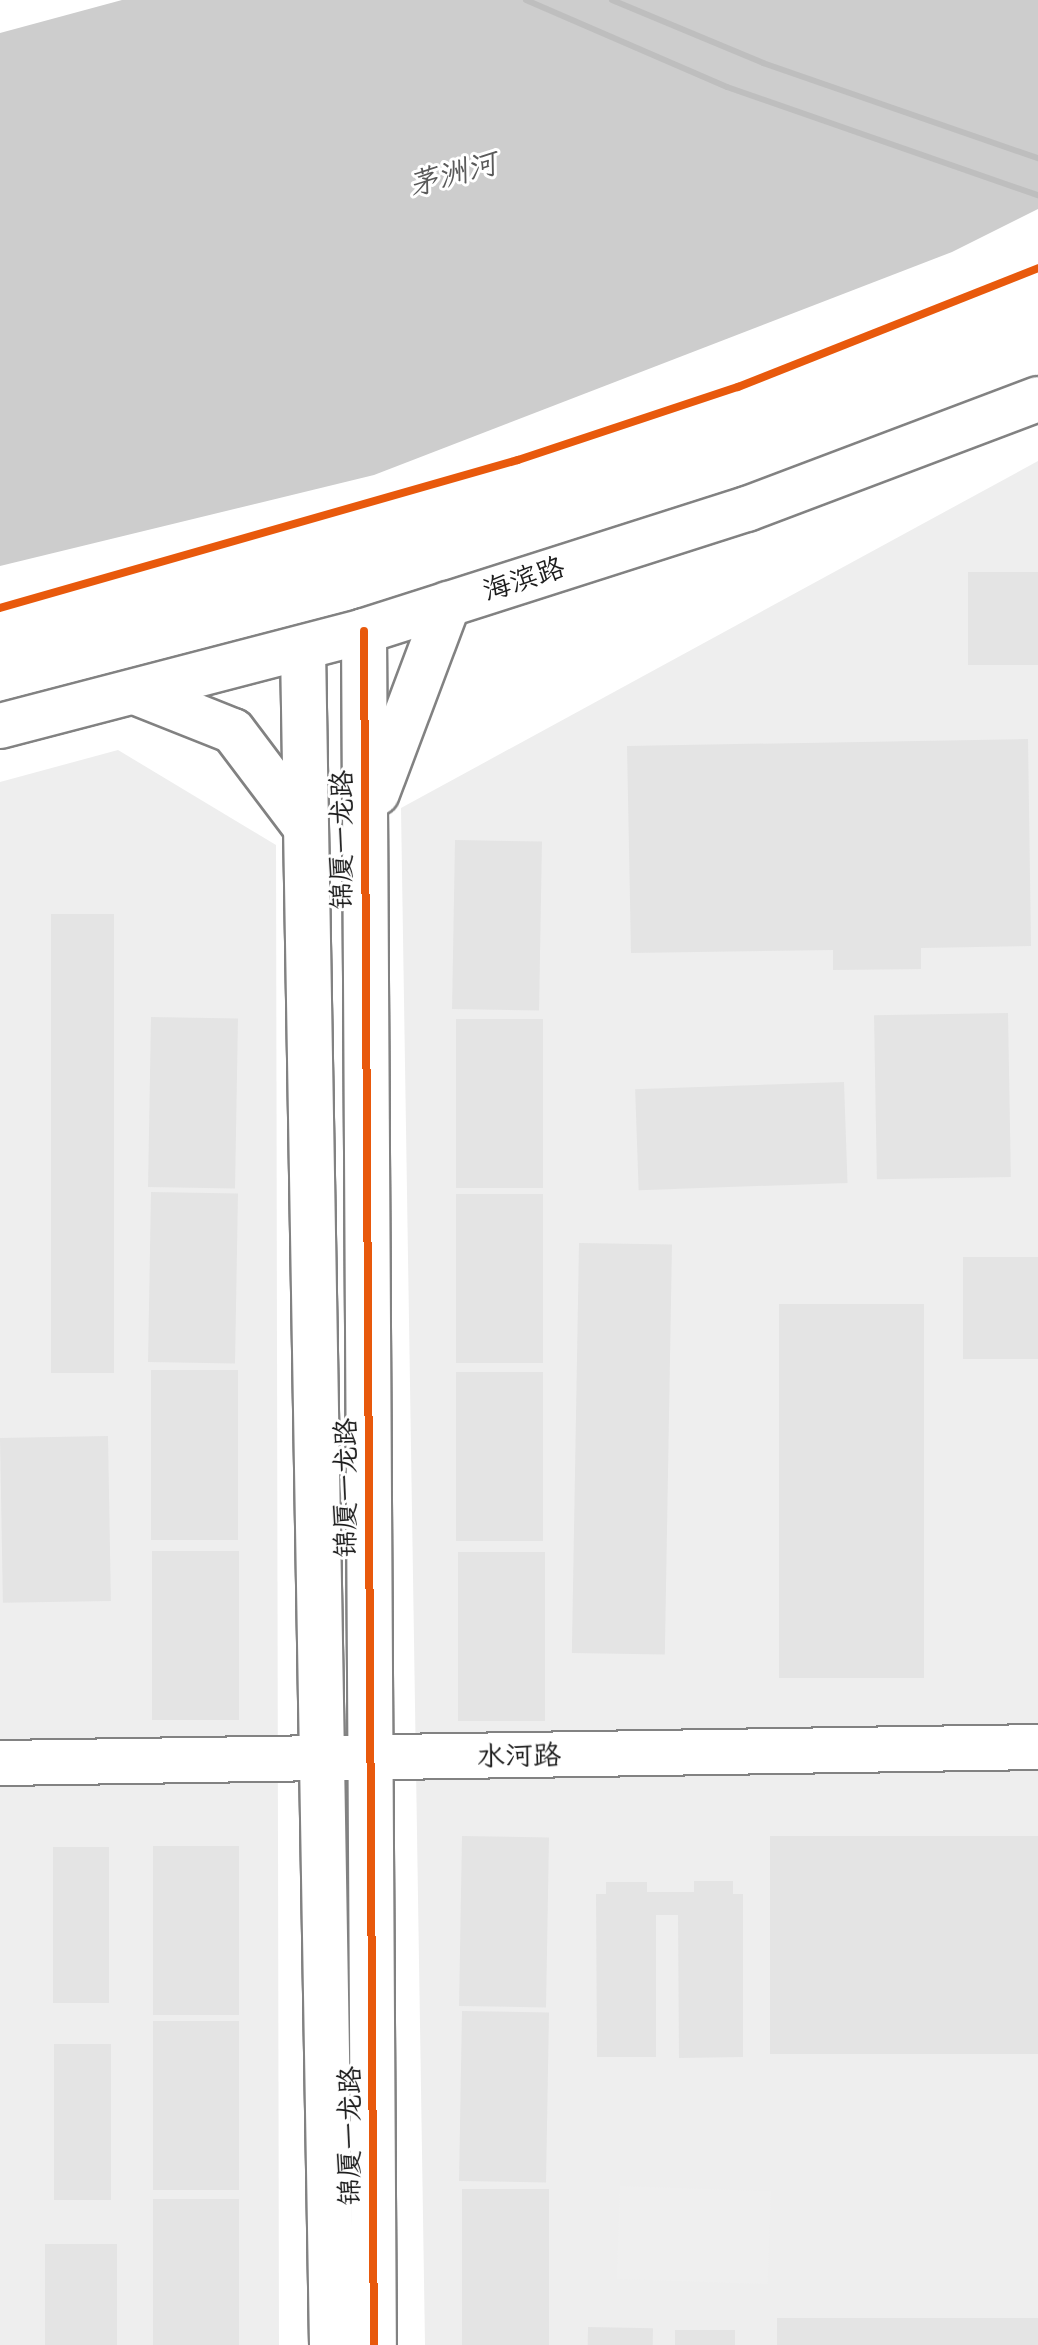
<!DOCTYPE html>
<html>
<head>
<meta charset="utf-8">
<style>
	body { margin:0 }
	#map { position:relative; width:1038px; height:2345px; overflow:hidden; background:#fff; font-family:"Balsamiq Sans","LXGW WenKai TC",sans-serif }
	div>[style] { position:absolute }
	.built>* { inset:0; background:#eee }
	.green>* { inset:0; background:#efefef; transform-origin:0 0 }
	.water>* { inset:0; background:#cdcdcd }
	.building>* { inset:0; background:#e4e4e4; transform-origin:0 0 }
	.roads { filter:drop-shadow(2px 0 #828282) drop-shadow(-2px 0 #828282) drop-shadow(0 2px #828282) drop-shadow(0 -2px #828282) }
	.minor>* { height:44px; margin:-22px; padding:0 22px; transform-origin:22px; border-radius:22px; background:#fff }
	.rail>* { height:6px; margin:-3px; padding:0 3px; transform-origin:3px; border-radius:3px; background:#bebebe }
	.cycleway>* { height:8px; margin:-4px; padding:0 4px; transform-origin:4px; border-radius:4px; background:#e8590c }
	span { translate:-50% -50%; white-space:nowrap; text-align:center; line-height:1.15; -webkit-text-stroke:6px #fff; paint-order:stroke }
	.street-label { font-size:28px; color:#1c1c1c }
	.water-label { font-size:30px; color:#5a5a5a; font-style:italic }
</style>
</head>
<body>
<div id="map">
	<div class="built">
		<div style="clip-path:polygon(1038px 461px,1038px 2345px,425px 2345px,401px 808px)"></div>
		<div style="clip-path:polygon(118px 750px,276px 845px,279px 2345px,0 2345px,0 782px)"></div>
	</div>
	<div class="green">
		<div style="left:620px;top:2186px;width:151px;height:93px;rotate:2deg"></div>
	</div>
	<div class="water">
		<div style="clip-path:polygon(122px 0,1038px 0,1038px 209px,952px 252px,374px 475px,0 566px,0 33px)"></div>
	</div>
	<div class="building">
		<div style="left:1038px;top:572px;width:93px;height:70px;rotate:90deg"></div>
		<div style="clip-path:polygon(1028px 739px,1031px 946px,921px 948px,921px 969px,833px 970px,833px 950px,631px 953px,627px 746px)"></div>
		<div style="left:455px;top:840px;width:87px;height:169px;rotate:1deg"></div>
		<div style="left:51px;top:914px;width:63px;height:459px"></div>
		<div style="left:1008px;top:1013px;width:164px;height:134px;rotate:89deg"></div>
		<div style="left:151px;top:1017px;width:87px;height:170px;rotate:1deg"></div>
		<div style="left:456px;top:1019px;width:87px;height:169px"></div>
		<div style="left:844px;top:1082px;width:101px;height:209px;rotate:88deg"></div>
		<div style="left:151px;top:1192px;width:87px;height:170px;rotate:1deg"></div>
		<div style="left:456px;top:1194px;width:87px;height:169px"></div>
		<div style="left:579px;top:1243px;width:93px;height:410px;rotate:1deg"></div>
		<div style="left:1038px;top:1257px;width:102px;height:75px;rotate:90deg"></div>
		<div style="left:779px;top:1304px;width:145px;height:374px"></div>
		<div style="left:151px;top:1370px;width:87px;height:170px"></div>
		<div style="left:456px;top:1372px;width:87px;height:169px"></div>
		<div style="left:108px;top:1436px;width:165px;height:108px;rotate:89deg"></div>
		<div style="left:152px;top:1551px;width:87px;height:169px"></div>
		<div style="left:458px;top:1552px;width:87px;height:169px"></div>
		<div style="left:462px;top:1836px;width:87px;height:170px;rotate:1deg"></div>
		<div style="left:1038px;top:1836px;width:218px;height:268px;rotate:90deg"></div>
		<div style="left:153px;top:1846px;width:86px;height:169px"></div>
		<div style="left:53px;top:1847px;width:56px;height:156px"></div>
		<div style="clip-path:polygon(694px 1881px,733px 1881px,733px 1894px,743px 1894px,743px 2057px,679px 2058px,678px 1915px,656px 1915px,656px 2057px,597px 2057px,596px 1894px,606px 1894px,606px 1882px,647px 1882px,647px 1892px,694px 1892px)"></div>
		<div style="left:462px;top:2011px;width:87px;height:170px;rotate:1deg"></div>
		<div style="left:153px;top:2021px;width:86px;height:169px"></div>
		<div style="left:111px;top:2044px;width:156px;height:57px;rotate:90deg"></div>
		<div style="left:462px;top:2189px;width:87px;height:156px"></div>
		<div style="left:153px;top:2199px;width:86px;height:146px"></div>
		<div style="left:45px;top:2244px;width:72px;height:101px"></div>
		<div style="left:1038px;top:2318px;width:27px;height:261px;rotate:90deg"></div>
		<div style="left:588px;top:2327px;width:65px;height:18px;rotate:1deg"></div>
		<div style="left:675px;top:2330px;width:60px;height:15px"></div>
	</div>
	<div class="roads">
		<div class="minor">
			<div style="left:364px;top:631px;width:1714px;rotate:89.67deg"></div>
			<div style="left:303px;top:649px;width:1696px;rotate:89.02deg"></div>
			<div style="left:135px;top:692px;width:105px;rotate:21.7deg"></div>
			<div style="left:233px;top:731px;width:121px;rotate:53deg"></div>
			<div style="left:0;top:726px;width:376px;rotate:-14.6deg"></div>
			<div style="left:364px;top:631px;width:402px;rotate:-17.7deg"></div>
			<div style="left:747px;top:509px;width:311px;rotate:-20.7deg"></div>
			<div style="left:377px;top:793px;width:202px;rotate:-69.4deg"></div>
			<div style="left:0;top:1763px;width:1038px;rotate:-0.88deg"></div>
		</div>
	</div>
	<div class="rail">
		<div style="left:526px;top:0;width:219px;rotate:23.4deg"></div>
		<div style="left:727px;top:87px;width:329px;rotate:19.2deg"></div>
		<div style="left:612px;top:0;width:164px;rotate:22.6deg"></div>
		<div style="left:763px;top:63px;width:291px;rotate:19.1deg"></div>
	</div>
	<div class="cycleway">
		<div style="left:0;top:608px;width:539px;rotate:-15.95deg"></div>
		<div style="left:518px;top:460px;width:232px;rotate:-18.4deg"></div>
		<div style="left:738px;top:387px;width:323px;rotate:-21.6deg"></div>
		<div style="left:364px;top:631px;width:1714px;rotate:89.67deg"></div>
	</div>
	<div class="street-label">
		<span style="left:524px;top:580px;rotate:-18deg">海滨路</span>
		<span style="left:343px;top:840px;rotate:-90deg">锦厦一龙路</span>
		<span style="left:347px;top:1488px;rotate:-90deg">锦厦一龙路</span>
		<span style="left:519px;top:1757px;rotate:-1deg">水河路</span>
		<span style="left:351px;top:2136px;rotate:-90deg">锦厦一龙路</span>
	</div>
	<div class="water-label">
		<span style="left:453px;top:175px;rotate:-15deg">茅洲河</span>
	</div>
</div>
</body>
</html>
